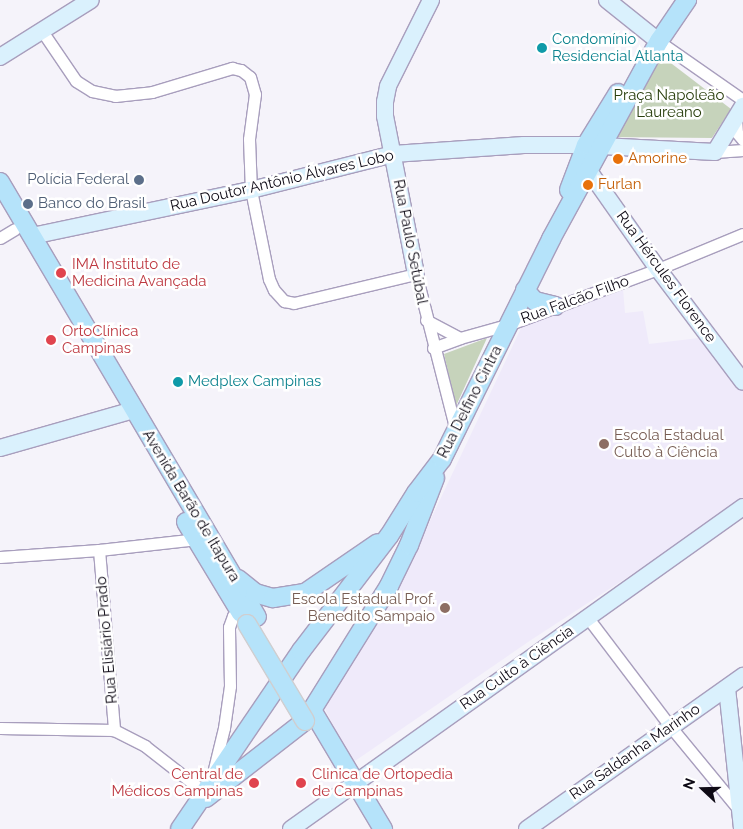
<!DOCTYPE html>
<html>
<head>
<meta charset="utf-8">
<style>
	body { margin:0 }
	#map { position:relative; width:743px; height:829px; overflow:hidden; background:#f5f3fa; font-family:Raleway,sans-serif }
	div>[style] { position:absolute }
	.built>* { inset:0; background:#efeafa }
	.green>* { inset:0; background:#c6d3bb }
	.roads { filter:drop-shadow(1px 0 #a89ebd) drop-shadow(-1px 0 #a89ebd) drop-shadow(0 1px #a89ebd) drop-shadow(0 -1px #a89ebd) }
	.street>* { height:11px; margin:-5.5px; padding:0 5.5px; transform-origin:5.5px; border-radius:5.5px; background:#fff }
	.secondary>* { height:16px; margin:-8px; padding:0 8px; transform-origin:8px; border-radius:8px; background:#daf1fd }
	.primary>* { height:18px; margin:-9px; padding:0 9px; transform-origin:9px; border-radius:9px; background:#b5e3fa }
	.bridges { filter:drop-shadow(1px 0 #cfced0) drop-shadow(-1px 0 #cfced0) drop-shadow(0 1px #cfced0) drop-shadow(0 -1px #cfced0) }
	.primary-bridge>* { height:18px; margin:-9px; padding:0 9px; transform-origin:9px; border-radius:9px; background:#b5e3fa }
	.dots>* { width:14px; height:14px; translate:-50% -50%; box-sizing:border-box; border:2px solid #fff; border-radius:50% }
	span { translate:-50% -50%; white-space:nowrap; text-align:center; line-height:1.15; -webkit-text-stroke:5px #fff; paint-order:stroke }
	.culture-label { font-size:15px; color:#0d838f }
	.left { translate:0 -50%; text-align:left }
	.park-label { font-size:15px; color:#2a3f0e }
	.food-label { font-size:15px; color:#c56008 }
	.service-label { font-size:15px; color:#4e5e75 }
	.right { translate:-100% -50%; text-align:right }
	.street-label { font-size:15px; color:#0e0a15 }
	.health-label { font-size:15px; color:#be3a42 }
	.education-label { font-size:15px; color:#785e54 }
	.north { position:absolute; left:678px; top:764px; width:50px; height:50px; -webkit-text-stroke:4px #fff; paint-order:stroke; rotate:291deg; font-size:14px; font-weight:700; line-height:20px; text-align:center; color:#0e0a15 }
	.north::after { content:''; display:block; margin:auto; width:18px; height:22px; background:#0e0a15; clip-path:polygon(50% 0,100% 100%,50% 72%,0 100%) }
</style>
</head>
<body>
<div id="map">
	<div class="built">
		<div style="clip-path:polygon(623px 289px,625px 313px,643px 311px,649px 344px,707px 337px,743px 386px,743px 502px,531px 640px,352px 763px,324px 707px,404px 576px,523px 324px)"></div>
	</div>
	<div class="green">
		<div style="clip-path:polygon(659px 54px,731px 109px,712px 138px,609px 137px)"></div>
		<div style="clip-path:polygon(487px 338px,456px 406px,444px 354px)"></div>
	</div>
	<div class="roads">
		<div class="street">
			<div style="left:42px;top:31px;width:60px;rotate:55.8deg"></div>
			<div style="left:76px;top:81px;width:19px;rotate:32deg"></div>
			<div style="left:92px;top:91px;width:24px;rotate:12deg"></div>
			<div style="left:115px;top:96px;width:37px;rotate:-6deg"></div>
			<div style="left:152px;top:92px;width:84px;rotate:-16.7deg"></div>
			<div style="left:232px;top:68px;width:9px;rotate:13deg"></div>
			<div style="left:241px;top:70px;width:11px;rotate:38deg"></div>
			<div style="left:250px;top:77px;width:18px;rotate:74deg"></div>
			<div style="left:255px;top:94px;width:45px;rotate:97.6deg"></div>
			<div style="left:249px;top:139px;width:51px;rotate:87.8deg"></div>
			<div style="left:251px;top:190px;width:91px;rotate:78.6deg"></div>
			<div style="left:269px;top:279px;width:12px;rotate:66deg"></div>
			<div style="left:274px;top:290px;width:15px;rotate:48deg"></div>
			<div style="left:284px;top:301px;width:10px;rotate:11deg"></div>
			<div style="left:294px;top:303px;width:125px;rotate:-13.4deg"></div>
			<div style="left:416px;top:274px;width:162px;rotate:75.7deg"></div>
			<div style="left:654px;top:38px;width:108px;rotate:34.9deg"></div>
			<div style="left:736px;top:119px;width:14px;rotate:86deg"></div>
			<div style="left:737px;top:133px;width:9px;rotate:49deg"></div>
			<div style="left:715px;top:152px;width:28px;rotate:-4deg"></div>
			<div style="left:0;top:238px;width:17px;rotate:-31deg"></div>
			<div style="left:426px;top:320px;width:38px;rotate:28deg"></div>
			<div style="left:433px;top:348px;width:29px;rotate:-20deg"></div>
			<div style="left:460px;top:338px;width:52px;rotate:-15.6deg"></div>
			<div style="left:510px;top:324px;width:158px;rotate:-20.4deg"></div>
			<div style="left:658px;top:269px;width:92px;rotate:-22.4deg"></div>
			<div style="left:99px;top:550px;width:181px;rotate:85.2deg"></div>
			<div style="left:0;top:557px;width:99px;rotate:-4deg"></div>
			<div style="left:99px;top:550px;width:99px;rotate:-6.4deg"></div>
			<div style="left:588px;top:618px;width:136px;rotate:52.8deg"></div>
			<div style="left:670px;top:726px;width:110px;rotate:50.5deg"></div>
			<div style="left:0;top:728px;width:114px;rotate:1deg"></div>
			<div style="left:114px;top:730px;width:35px;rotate:27deg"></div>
			<div style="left:145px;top:746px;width:75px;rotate:37.9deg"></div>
			<div style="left:213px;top:773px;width:46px;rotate:-76.3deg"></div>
			<div style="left:224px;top:728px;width:42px;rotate:-81.9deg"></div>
			<div style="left:230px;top:686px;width:59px;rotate:-91deg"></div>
			<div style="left:229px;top:627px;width:12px;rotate:-70deg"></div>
			<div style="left:233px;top:616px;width:9px;rotate:-36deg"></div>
		</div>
		<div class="secondary">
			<div style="left:607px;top:0;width:58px;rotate:38.7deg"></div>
			<div style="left:0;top:57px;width:107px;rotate:-32.1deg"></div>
			<div style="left:602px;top:146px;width:113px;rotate:3deg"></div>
			<div style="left:715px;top:152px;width:54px;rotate:-58.7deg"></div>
			<div style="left:589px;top:171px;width:120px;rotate:54.9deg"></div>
			<div style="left:658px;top:269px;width:141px;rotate:53deg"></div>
			<div style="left:32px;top:236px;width:224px;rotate:-11.9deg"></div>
			<div style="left:251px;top:190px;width:146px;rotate:-14.2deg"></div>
			<div style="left:393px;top:154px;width:131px;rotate:-3.9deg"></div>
			<div style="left:524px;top:145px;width:62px"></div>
			<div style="left:416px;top:274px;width:161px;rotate:-101.1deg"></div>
			<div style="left:385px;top:116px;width:14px;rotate:-90deg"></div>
			<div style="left:385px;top:102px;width:16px;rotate:-79deg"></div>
			<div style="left:388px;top:86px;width:96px;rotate:-63.4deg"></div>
			<div style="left:0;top:448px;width:138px;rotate:-15.9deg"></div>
			<div style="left:727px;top:688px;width:142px;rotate:83.9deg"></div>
			<div style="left:291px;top:829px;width:555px;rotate:-35.47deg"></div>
			<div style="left:527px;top:829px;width:265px;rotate:-35.3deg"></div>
		</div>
		<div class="primary">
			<div style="left:0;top:182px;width:505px;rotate:59.43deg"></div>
			<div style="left:569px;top:190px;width:48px;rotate:-69.3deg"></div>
			<div style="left:586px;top:145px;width:61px;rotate:-58.4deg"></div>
			<div style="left:525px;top:290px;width:15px;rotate:48deg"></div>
			<div style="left:535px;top:301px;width:21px;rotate:14deg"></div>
			<div style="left:186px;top:522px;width:106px;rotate:58.9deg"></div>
			<div style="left:238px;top:579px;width:22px;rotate:39deg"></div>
			<div style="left:255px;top:593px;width:19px;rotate:16deg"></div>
			<div style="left:273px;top:598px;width:32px;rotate:-9deg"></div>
			<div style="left:305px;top:593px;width:88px;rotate:-34.4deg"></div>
			<div style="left:312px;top:710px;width:139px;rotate:59.2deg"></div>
			<div style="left:206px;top:798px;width:125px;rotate:-37.9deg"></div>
			<div style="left:305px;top:721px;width:159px;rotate:-58.1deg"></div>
			<div style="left:389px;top:586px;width:46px;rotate:-64deg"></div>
			<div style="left:409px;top:545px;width:72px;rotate:-68.8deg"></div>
			<div style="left:180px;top:829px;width:215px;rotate:-55.8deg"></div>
			<div style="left:301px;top:651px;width:145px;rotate:-52.6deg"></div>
			<div style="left:389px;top:536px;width:51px;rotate:-57.9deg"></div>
			<div style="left:416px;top:493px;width:43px;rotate:-52.6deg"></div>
			<div style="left:442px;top:459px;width:246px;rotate:-63.6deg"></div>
			<div style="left:551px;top:239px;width:226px;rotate:-61.4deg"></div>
			<div style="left:659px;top:41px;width:50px;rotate:-55.7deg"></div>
		</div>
	</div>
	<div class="bridges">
		<div class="primary-bridge">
			<div style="left:247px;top:624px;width:113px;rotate:59.1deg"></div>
		</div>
	</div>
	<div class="dots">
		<div style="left:542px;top:48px;background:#0f9aa8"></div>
		<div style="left:618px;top:159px;background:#e8710a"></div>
		<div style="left:139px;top:180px;background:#5c6f8a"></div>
		<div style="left:588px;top:185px;background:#e8710a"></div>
		<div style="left:28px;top:204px;background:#5c6f8a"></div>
		<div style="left:61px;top:273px;background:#e0444e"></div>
		<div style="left:51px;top:340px;background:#e0444e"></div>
		<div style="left:178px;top:382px;background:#0f9aa8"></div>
		<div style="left:604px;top:444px;background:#8d6e63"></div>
		<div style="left:445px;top:608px;background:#8d6e63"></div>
		<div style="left:254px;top:783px;background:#e0444e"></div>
		<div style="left:301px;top:783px;background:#e0444e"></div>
	</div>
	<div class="culture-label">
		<span class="left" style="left:552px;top:48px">Condomínio<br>Residencial Atlanta</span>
		<span class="left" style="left:188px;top:382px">Medplex Campinas</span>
	</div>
	<div class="park-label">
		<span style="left:669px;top:104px">Praça Napoleão<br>Laureano</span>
	</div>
	<div class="food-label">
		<span class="left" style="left:628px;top:159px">Amorine</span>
		<span class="left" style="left:598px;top:185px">Furlan</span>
	</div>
	<div class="service-label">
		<span class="right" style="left:129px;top:180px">Polícia Federal</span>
		<span class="left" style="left:38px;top:204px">Banco do Brasil</span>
	</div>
	<div class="street-label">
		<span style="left:282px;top:181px;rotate:-13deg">Rua Doutor Antônio Álvares Lobo</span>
		<span style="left:410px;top:242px;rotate:79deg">Rua Paulo Setúbal</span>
		<span style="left:666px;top:277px;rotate:54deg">Rua Hércules Florence</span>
		<span style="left:575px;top:300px;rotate:-20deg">Rua Falcão Filho</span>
		<span style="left:470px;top:402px;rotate:-63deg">Rua Delfino Cintra</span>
		<span style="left:191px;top:506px;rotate:59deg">Avenida Barão de Itapura</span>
		<span style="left:107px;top:640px;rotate:-95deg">Rua Elisiário Prado</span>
		<span style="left:517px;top:668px;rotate:-35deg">Rua Culto à Ciência</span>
		<span style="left:635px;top:752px;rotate:-35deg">Rua Saldanha Marinho</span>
	</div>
	<div class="health-label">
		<span class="left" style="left:72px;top:273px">IMA Instituto de<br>Medicina Avançada</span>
		<span class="left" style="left:62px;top:340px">OrtoClínica<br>Campinas</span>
		<span class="right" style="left:243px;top:783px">Central de<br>Médicos Campinas</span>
		<span class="left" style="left:312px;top:783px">Clinica de Ortopedia<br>de Campinas</span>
	</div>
	<div class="education-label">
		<span class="left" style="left:614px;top:444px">Escola Estadual<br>Culto à Ciência</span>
		<span class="right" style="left:435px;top:608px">Escola Estadual Prof.<br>Benedito Sampaio</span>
	</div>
	<div class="north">N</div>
</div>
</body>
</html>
